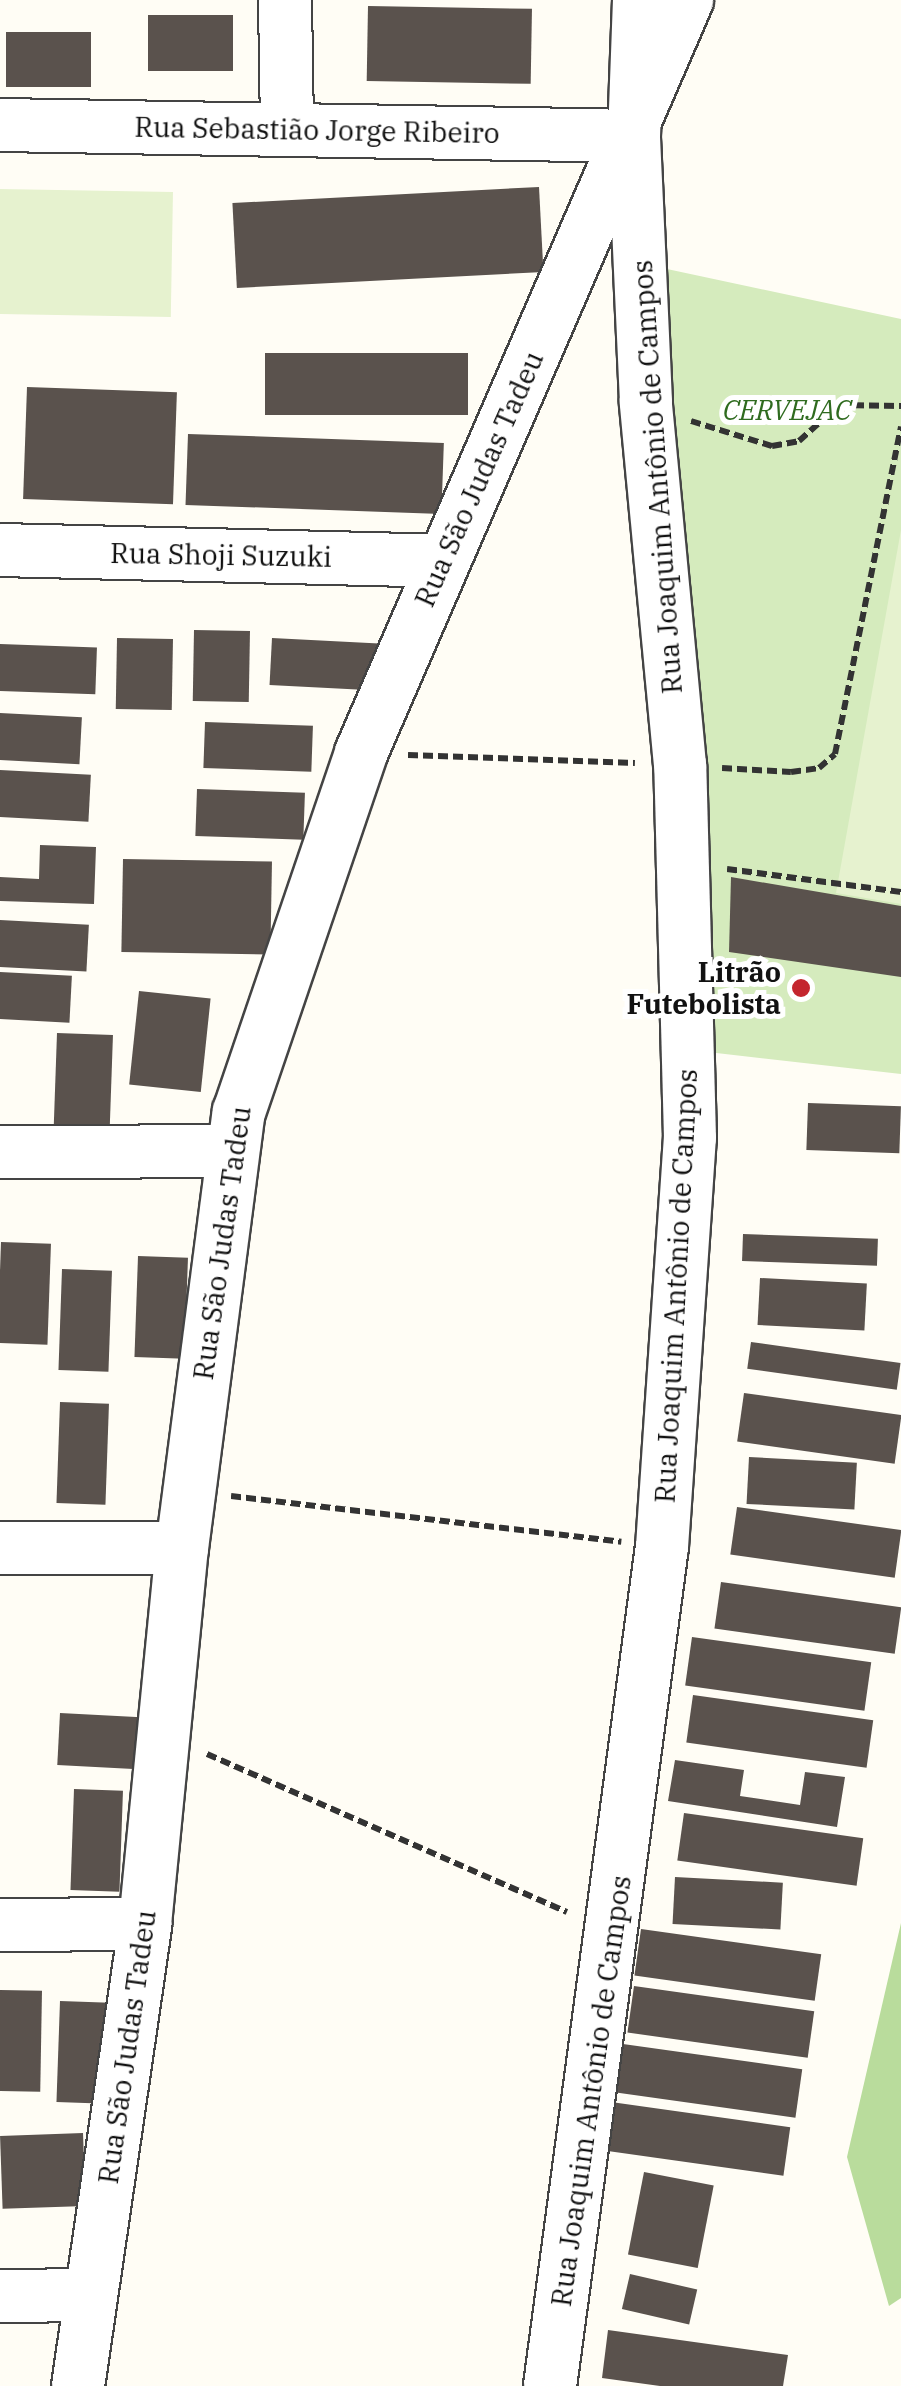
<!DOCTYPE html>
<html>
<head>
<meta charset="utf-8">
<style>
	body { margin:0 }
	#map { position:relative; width:901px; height:2386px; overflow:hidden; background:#fffdf5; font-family:"IBM Plex Serif",serif }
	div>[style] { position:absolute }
	.green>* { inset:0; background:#d5ebbd }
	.forest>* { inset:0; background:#b9dc9c }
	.pitch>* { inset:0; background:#e6f2cf; transform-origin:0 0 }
	.building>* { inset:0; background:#5a524d; transform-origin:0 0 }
	.path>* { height:6px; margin-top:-3px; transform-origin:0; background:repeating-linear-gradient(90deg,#333 0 10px,transparent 0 15px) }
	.roads { filter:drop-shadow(2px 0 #444) drop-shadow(-2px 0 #444) drop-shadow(0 2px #444) drop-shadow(0 -2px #444) }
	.minor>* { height:52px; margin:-26px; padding:0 26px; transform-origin:26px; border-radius:26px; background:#fff }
	.dots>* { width:28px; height:28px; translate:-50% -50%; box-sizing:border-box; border:5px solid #fff; border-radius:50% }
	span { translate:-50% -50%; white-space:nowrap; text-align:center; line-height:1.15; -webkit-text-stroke:10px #fff; paint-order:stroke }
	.street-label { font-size:28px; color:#111 }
	.park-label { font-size:28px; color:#2f6b1f; font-style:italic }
	.poi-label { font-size:28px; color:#111; font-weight:700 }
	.right { translate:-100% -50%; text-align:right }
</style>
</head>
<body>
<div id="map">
	<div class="green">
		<div style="clip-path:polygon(667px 269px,901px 319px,901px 1074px,699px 1051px)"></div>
	</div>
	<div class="forest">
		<div style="clip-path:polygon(901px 1923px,901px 2298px,889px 2306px,847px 2157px)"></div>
	</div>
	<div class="pitch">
		<div style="left:0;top:189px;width:173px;height:125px;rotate:1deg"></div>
		<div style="clip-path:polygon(901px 530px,901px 904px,836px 893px)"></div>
	</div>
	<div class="building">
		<div style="left:368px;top:6px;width:164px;height:75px;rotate:1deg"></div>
		<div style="left:148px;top:15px;width:85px;height:56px"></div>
		<div style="left:6px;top:32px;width:85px;height:55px"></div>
		<div style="left:539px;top:187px;width:85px;height:307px;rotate:87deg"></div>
		<div style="left:265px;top:353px;width:203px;height:62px"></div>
		<div style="left:27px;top:387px;width:150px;height:112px;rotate:2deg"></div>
		<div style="left:188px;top:434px;width:256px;height:71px;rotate:2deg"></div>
		<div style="left:194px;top:630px;width:56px;height:71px;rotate:1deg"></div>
		<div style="left:117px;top:638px;width:56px;height:71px;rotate:1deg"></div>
		<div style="left:272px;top:638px;width:107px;height:47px;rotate:3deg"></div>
		<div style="left:0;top:644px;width:97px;height:47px;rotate:2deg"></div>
		<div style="left:0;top:713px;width:82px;height:47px;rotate:3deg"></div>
		<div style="left:205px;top:722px;width:108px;height:46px;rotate:2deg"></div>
		<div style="left:0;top:770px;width:91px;height:47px;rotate:3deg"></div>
		<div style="left:197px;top:789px;width:108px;height:47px;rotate:2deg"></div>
		<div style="clip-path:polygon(40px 845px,96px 847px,94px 904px,0 901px,0 877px,39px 879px)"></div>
		<div style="left:123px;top:859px;width:149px;height:93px;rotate:1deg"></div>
		<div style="clip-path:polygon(731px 877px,901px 906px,901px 977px,729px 952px)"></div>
		<div style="left:0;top:920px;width:89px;height:47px;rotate:3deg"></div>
		<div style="left:0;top:972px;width:72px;height:47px;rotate:3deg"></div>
		<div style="left:139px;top:991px;width:72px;height:94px;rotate:6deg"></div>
		<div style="left:57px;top:1033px;width:56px;height:93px;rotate:2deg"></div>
		<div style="left:808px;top:1103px;width:93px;height:47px;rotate:2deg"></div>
		<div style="left:743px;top:1234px;width:135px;height:27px;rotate:2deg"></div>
		<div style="left:1px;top:1242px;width:50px;height:101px;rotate:2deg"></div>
		<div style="left:138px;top:1256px;width:50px;height:101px;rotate:2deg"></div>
		<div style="left:62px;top:1269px;width:50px;height:101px;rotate:2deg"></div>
		<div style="left:760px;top:1278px;width:107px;height:47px;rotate:3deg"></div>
		<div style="left:751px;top:1342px;width:151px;height:27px;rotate:8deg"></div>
		<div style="left:744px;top:1393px;width:159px;height:49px;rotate:8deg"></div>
		<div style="left:60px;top:1402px;width:49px;height:101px;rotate:2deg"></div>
		<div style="left:749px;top:1457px;width:108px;height:47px;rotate:3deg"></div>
		<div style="left:737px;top:1507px;width:166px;height:48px;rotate:8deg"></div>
		<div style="left:721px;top:1582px;width:182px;height:47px;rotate:8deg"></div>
		<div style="left:692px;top:1637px;width:181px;height:49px;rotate:8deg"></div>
		<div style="left:693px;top:1695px;width:182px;height:48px;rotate:8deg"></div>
		<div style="left:60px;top:1713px;width:81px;height:52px;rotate:3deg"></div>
		<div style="clip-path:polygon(675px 1760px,744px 1770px,740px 1796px,800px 1805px,805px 1772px,845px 1777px,837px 1827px,668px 1801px)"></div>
		<div style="left:74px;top:1789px;width:49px;height:101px;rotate:2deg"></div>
		<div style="left:684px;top:1813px;width:181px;height:48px;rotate:8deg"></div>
		<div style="left:675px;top:1877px;width:108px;height:47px;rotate:3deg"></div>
		<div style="left:641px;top:1929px;width:182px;height:47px;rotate:8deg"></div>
		<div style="left:634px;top:1986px;width:182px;height:47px;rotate:8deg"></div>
		<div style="left:0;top:1990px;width:42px;height:101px;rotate:1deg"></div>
		<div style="left:60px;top:2001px;width:50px;height:101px;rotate:2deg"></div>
		<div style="left:623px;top:2044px;width:181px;height:49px;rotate:8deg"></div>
		<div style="left:611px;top:2102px;width:181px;height:49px;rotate:8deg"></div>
		<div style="left:83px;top:2133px;width:73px;height:83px;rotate:88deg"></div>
		<div style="left:644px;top:2172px;width:71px;height:84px;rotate:11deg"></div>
		<div style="left:630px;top:2274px;width:69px;height:36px;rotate:13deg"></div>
		<div style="clip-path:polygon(608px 2330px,788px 2355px,783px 2386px,660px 2386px,602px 2378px)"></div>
	</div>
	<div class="path">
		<div style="left:691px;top:421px;width:85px;rotate:17.2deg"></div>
		<div style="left:772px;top:446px;width:27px;rotate:-10deg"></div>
		<div style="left:799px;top:441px;width:54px;rotate:-42deg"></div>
		<div style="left:839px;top:405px;width:62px;rotate:0.9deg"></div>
		<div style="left:408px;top:755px;width:227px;rotate:2deg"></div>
		<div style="left:722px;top:768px;width:69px;rotate:3.3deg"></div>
		<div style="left:791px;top:772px;width:28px;rotate:-8deg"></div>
		<div style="left:819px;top:768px;width:21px;rotate:-41deg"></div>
		<div style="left:835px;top:754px;width:334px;rotate:-78.6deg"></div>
		<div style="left:727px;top:869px;width:176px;rotate:7.5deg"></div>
		<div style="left:231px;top:1496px;width:393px;rotate:6.7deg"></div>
		<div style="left:207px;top:1754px;width:393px;rotate:23.7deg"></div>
	</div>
	<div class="roads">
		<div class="minor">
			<div style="left:285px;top:0;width:128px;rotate:89.1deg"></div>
			<div style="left:0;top:125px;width:634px;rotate:0.99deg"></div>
			<div style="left:0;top:550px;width:441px;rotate:1.4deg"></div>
			<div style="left:0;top:1152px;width:230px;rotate:-0.2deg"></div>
			<div style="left:0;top:1548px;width:182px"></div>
			<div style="left:0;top:1925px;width:145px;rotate:-0.4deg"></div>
			<div style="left:0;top:2296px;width:91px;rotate:-0.6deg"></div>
			<div style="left:78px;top:2386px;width:467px;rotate:-81.7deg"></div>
			<div style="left:145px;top:1924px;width:378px;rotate:-84.4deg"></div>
			<div style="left:182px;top:1548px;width:440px;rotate:-82.6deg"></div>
			<div style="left:239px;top:1112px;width:379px;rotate:-71.2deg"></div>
			<div style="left:361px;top:753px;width:821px;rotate:-66.59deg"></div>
			<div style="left:550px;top:2386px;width:846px;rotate:-82.4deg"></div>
			<div style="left:662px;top:1547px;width:410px;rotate:-86.1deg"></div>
			<div style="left:690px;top:1138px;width:373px;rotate:-91.5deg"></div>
			<div style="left:680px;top:765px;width:365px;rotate:-95.4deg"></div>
			<div style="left:646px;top:402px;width:266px;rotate:-92.6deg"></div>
			<div style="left:634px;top:136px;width:136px;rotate:-87.9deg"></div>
		</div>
	</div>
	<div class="dots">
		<div style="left:801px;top:988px;background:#c4262e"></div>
	</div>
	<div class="street-label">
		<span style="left:317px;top:130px;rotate:1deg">Rua Sebastião Jorge Ribeiro</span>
		<span style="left:657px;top:477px;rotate:-94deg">Rua Joaquim Antônio de Campos</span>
		<span style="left:479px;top:479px;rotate:-66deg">Rua São Judas Tadeu</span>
		<span style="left:221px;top:555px;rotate:1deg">Rua Shoji Suzuki</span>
		<span style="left:222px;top:1243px;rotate:-82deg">Rua São Judas Tadeu</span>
		<span style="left:676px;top:1286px;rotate:-87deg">Rua Joaquim Antônio de Campos</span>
		<span style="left:127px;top:2047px;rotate:-82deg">Rua São Judas Tadeu</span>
		<span style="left:591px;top:2091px;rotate:-82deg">Rua Joaquim Antônio de Campos</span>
	</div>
	<div class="park-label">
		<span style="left:787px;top:410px">CERVEJAC</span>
	</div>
	<div class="poi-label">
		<span class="right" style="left:781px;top:988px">Litrão<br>Futebolista</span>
	</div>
</div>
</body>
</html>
